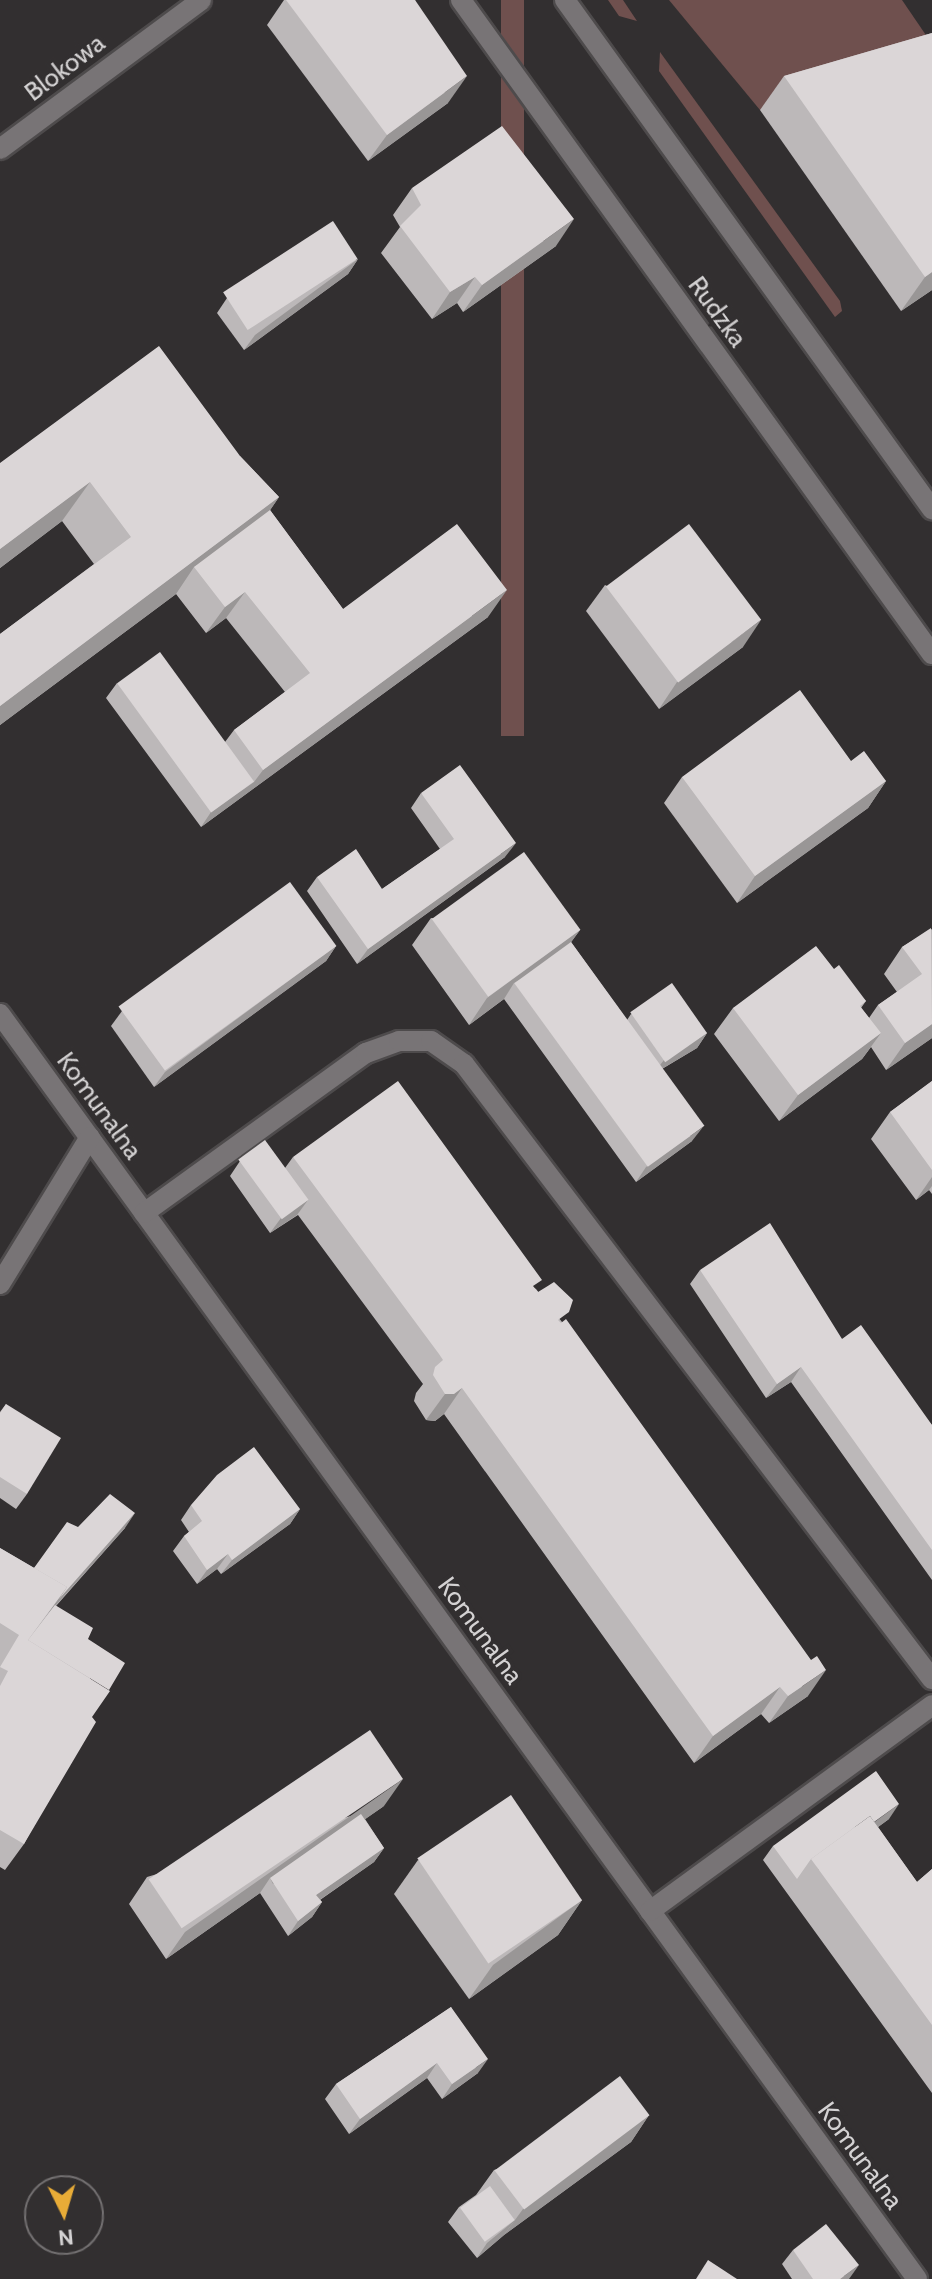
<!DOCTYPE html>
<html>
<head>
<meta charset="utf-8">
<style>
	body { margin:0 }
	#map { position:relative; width:932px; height:2279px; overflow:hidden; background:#322f30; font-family:Cabin,sans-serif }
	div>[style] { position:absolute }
	.green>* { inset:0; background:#6f504e; transform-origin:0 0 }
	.roads { filter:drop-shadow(2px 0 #4e4b4c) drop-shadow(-2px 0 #4e4b4c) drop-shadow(0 2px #4e4b4c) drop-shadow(0 -2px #4e4b4c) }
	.minor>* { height:20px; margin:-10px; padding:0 10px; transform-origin:10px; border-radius:10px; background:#787476 }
	.wall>* { inset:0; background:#bcb8b9 }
	.shaded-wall>* { inset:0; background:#999696 }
	.building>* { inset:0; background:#dbd6d7; transform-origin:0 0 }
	span { translate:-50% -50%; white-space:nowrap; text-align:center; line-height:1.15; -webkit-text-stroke:8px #322f30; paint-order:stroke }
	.street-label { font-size:26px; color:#d4d2d3 }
	.north { position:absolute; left:24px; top:2175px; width:80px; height:80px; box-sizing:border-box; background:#322f30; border:2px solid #737071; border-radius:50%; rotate:175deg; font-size:22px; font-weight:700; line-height:32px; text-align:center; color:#d4d2d3 }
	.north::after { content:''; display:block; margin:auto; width:28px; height:36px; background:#e8ac37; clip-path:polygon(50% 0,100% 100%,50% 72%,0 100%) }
</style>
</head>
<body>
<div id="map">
	<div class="green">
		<div style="left:501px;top:0;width:23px;height:736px"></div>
		<div style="clip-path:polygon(608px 0,623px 0,637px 21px,619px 16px)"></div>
		<div style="clip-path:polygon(669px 0,902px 0,932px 44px,932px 62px,760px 110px)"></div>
		<div style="clip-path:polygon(660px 52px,840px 301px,842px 311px,835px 317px,659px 71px)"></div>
	</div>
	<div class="roads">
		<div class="minor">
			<div style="left:461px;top:0;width:806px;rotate:54.24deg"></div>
			<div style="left:565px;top:0;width:628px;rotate:54.21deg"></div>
			<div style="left:0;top:149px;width:250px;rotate:-36.5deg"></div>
			<div style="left:0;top:1014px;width:1562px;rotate:54.06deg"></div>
			<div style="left:144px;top:1213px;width:274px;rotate:-35.8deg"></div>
			<div style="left:366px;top:1053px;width:35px;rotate:-20deg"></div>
			<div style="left:399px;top:1041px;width:32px"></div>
			<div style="left:431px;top:1041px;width:40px;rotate:34.9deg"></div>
			<div style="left:464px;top:1064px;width:773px;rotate:52.73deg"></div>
			<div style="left:0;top:1284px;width:172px;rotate:-58.5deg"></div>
			<div style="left:650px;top:1911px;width:349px;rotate:-36.1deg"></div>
		</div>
	</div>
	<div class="wall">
		<div style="clip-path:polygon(284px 0,415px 0,448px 103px,368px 161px,267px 25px)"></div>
		<div style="clip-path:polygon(932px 33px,932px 290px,901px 311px,760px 110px,784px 76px)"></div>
		<div style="clip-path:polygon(412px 188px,556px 246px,463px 312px,457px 303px,432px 319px,381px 253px,400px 227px,393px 215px)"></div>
		<div style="clip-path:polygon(358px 259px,348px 274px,244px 350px,217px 313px,227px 298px)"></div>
		<div style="clip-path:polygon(240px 456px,279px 497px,270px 510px,343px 609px,488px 617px,201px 827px,106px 698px,117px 683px,225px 742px,234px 730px,285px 692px,226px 618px,206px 633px,176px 594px,0 725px,0 634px,94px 564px,62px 521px,0 568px,0 463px)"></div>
		<div style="clip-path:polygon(605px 585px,743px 647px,659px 709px,586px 611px)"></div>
		<div style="clip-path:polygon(851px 761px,886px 781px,868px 808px,737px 903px,664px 803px,682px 777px)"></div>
		<div style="clip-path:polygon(421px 793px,505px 857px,357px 964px,307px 891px,317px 877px,382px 889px,440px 849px,411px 808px)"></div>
		<div style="clip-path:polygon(431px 918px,580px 930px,571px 942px,627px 1020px,631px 1014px,707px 1033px,697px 1048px,662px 1069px,692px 1141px,636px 1182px,504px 999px,469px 1025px,412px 945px)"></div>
		<div style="clip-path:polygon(932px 929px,932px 1038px,886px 1070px,871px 1047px,862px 1059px,779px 1121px,714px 1034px,733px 1008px,834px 969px,866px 1001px,861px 1008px,869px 1018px,878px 1005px,897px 992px,884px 974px,902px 947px)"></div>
		<div style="clip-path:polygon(336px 946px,326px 961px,154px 1087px,111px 1026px,122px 1011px)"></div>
		<div style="clip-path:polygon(932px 1081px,932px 1194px,929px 1190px,916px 1200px,871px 1139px,890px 1112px)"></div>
		<div style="clip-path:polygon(293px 1157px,536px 1289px,562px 1322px,808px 1696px,769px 1723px,761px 1714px,694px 1763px,444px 1414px,435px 1421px,426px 1420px,414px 1401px,416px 1393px,423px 1384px,298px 1215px,270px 1233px,230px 1176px,240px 1161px,285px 1168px)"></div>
		<div style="clip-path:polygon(700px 1270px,842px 1339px,932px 1425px,932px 1580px,791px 1382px,766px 1398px,690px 1284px)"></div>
		<div style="clip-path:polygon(6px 1404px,27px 1494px,16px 1509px,0 1498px,0 1412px)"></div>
		<div style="clip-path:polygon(191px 1505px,300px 1509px,290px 1524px,221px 1574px,217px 1569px,197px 1584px,173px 1551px,184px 1536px,189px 1532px,181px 1520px)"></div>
		<div style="clip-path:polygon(78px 1527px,125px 1528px,56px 1606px,88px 1639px,92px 1717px,24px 1844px,5px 1870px,0 1867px,0 1548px,34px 1568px)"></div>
		<div style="clip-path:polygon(384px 1806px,365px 1819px,384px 1848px,374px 1862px,320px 1900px,322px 1902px,312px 1917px,288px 1936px,260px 1893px,166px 1959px,129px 1904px,147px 1877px)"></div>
		<div style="clip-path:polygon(889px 1819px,878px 1827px,917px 1882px,932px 1869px,932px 2093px,763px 1860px,773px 1846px)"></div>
		<div style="clip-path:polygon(418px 1860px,582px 1900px,558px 1935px,469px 1999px,394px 1894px)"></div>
		<div style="clip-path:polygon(451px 2007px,478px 2073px,442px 2099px,427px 2078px,349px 2134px,325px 2099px,336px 2084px)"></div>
		<div style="clip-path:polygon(649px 2115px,631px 2142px,504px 2235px,477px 2258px,448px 2222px,459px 2207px,476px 2195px,494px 2170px)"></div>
		<div style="clip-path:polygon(793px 2250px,849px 2279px,792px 2279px,782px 2264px)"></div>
	</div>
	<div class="shaded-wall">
		<div style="clip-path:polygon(467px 76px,448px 103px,368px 161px,387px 135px)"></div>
		<div style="clip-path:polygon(574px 219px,556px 246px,463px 312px,482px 285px)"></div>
		<div style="clip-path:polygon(358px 259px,348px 274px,244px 350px,255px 335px)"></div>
		<div style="clip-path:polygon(932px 272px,932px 290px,901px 311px,925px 277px)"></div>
		<div style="clip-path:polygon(475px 277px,457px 303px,432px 319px,450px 292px)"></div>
		<div style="clip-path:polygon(90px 482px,62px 521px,0 568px,0 549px)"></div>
		<div style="clip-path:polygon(279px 497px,252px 537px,194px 567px,176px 594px,0 725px,0 706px)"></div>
		<div style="clip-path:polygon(507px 590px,488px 617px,201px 827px,211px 812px,254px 782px,263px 770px)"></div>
		<div style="clip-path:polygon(245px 592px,226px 618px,206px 633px,225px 607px)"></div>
		<div style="clip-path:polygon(761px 620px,743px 647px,659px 709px,677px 682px)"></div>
		<div style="clip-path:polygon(886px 781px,868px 808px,737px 903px,755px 876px)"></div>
		<div style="clip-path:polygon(516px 843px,505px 857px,357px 964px,368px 949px)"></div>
		<div style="clip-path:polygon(580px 930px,561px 956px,514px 983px,504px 999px,469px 1025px,487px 998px)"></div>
		<div style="clip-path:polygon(336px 946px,326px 961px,154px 1087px,165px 1072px)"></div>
		<div style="clip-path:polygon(932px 1024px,932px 1038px,886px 1070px,905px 1043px)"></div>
		<div style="clip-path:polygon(707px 1033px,697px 1048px,653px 1074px,664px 1060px)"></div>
		<div style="clip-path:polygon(881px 1033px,862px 1059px,779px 1121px,798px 1095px)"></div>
		<div style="clip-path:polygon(703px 1127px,692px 1141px,636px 1182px,646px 1167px)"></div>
		<div style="clip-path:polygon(932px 1177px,932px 1186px,929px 1190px,916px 1200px)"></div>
		<div style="clip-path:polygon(308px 1200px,297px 1215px,270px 1233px,281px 1218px)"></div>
		<div style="clip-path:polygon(801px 1367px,791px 1382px,766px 1398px,777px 1384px)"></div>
		<div style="clip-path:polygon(462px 1388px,444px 1414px,435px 1421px,426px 1420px,445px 1394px)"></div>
		<div style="clip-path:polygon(300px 1509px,290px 1524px,221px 1574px,232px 1560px)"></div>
		<div style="clip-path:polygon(135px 1513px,125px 1528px,48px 1614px,20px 1652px,67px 1587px)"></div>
		<div style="clip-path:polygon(228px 1554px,217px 1569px,197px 1584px,207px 1570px)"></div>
		<div style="clip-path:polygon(826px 1670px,808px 1696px,769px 1723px,788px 1696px)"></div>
		<div style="clip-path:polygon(780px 1687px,761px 1714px,694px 1763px,713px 1736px)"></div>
		<div style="clip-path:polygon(403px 1779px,384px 1806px,273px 1884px,270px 1878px,260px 1893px,166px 1959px,185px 1932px)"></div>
		<div style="clip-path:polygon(899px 1804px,889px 1819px,819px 1870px,816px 1865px)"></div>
		<div style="clip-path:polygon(384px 1848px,374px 1862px,305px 1910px,316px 1895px)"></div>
		<div style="clip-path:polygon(582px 1900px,558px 1935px,469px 1999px,493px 1965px)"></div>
		<div style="clip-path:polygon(322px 1902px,312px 1917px,288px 1936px,298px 1921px)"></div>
		<div style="clip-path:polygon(488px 2059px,478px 2073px,442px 2099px,452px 2084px)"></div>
		<div style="clip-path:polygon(437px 2063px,427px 2078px,349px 2134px,360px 2119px)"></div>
		<div style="clip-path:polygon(649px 2115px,631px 2142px,504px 2235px,523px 2209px)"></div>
		<div style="clip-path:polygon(515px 2220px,504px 2235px,477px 2258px,487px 2243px)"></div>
		<div style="clip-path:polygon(859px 2265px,849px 2279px,840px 2279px)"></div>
	</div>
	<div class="building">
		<div style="clip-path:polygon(286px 0,415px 0,467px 76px,387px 135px)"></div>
		<div style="clip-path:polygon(932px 33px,932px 272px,925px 277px,784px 76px)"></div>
		<div style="clip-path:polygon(502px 126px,574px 219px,482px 285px,475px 277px,450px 292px,400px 226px,421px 205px,412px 188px)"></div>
		<div style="left:333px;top:221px;width:45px;height:131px;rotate:57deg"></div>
		<div style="clip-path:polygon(159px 346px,240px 456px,279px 497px,0 706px,0 634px,131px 537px,90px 482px,0 549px,0 463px)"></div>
		<div style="clip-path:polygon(270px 510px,343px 609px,457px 524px,507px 590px,263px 770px,234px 730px,310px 673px,245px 592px,225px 607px,194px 567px)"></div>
		<div style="left:689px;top:524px;width:120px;height:104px;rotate:53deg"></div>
		<div style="left:160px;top:652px;width:160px;height:53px;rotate:54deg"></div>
		<div style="clip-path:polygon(800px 690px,851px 761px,864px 751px,886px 781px,755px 876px,682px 777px)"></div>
		<div style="clip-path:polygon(460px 765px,516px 843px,368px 949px,317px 877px,356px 849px,382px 889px,454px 839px,421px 793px)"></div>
		<div style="left:524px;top:852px;width:96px;height:114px;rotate:54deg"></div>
		<div style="left:290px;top:882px;width:79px;height:212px;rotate:54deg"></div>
		<div style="clip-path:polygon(931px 928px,932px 1024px,905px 1043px,878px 1005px,922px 974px,902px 947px)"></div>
		<div style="left:571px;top:942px;width:227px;height:70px;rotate:54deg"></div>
		<div style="clip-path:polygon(816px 946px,834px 969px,839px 965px,866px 1001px,860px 1006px,881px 1033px,798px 1095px,733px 1008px)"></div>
		<div style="left:672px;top:983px;width:61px;height:51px;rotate:55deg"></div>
		<div style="clip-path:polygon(398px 1081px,542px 1280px,533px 1286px,538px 1292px,554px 1282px,573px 1300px,569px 1312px,558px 1320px,561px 1323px,566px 1319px,811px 1660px,817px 1656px,826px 1670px,788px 1696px,780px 1687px,713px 1736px,462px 1388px,454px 1394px,445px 1394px,433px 1375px,435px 1367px,443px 1360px,439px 1354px,293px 1157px)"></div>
		<div style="clip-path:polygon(932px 1081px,932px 1170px,890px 1112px)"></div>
		<div style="left:265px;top:1140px;width:74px;height:33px;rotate:54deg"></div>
		<div style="clip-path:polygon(770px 1223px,842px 1339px,861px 1325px,932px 1425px,932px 1550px,801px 1367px,777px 1384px,700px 1270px)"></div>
		<div style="clip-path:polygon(6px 1404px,61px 1438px,27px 1494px,0 1477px,0 1413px)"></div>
		<div style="clip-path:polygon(254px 1447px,300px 1509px,232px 1560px,228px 1554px,207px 1570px,184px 1536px,202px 1521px,191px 1505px,217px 1475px)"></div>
		<div style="clip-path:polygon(110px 1494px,135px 1513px,59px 1599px,67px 1587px,34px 1568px,67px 1522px,78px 1527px)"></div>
		<div style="clip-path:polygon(0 1548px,67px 1587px,28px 1640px,110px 1691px,92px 1717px,96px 1722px,24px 1844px,0 1830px,0 1686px,8px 1671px,0 1667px,19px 1635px,0 1623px)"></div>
		<div style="clip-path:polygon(55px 1605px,93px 1628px,88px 1639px,125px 1663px,109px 1690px,28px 1640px)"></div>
		<div style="left:370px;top:1730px;width:59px;height:267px;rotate:56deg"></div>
		<div style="clip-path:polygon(876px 1771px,899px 1804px,874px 1822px,870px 1816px,811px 1859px,797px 1879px,773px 1846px)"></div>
		<div style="left:511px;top:1795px;width:127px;height:113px;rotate:56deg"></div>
		<div style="clip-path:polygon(361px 1814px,384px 1848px,316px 1895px,322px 1902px,298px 1921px,270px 1878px)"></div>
		<div style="clip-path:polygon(870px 1816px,917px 1882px,932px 1869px,932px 2025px,811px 1859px)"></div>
		<div style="clip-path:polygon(451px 2007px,488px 2059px,452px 2084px,437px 2063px,360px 2119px,336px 2084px)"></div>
		<div style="left:620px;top:2076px;width:49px;height:157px;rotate:53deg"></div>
		<div style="left:490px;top:2186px;width:42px;height:37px;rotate:54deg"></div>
		<div style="clip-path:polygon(826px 2224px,859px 2265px,840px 2279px,813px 2279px,793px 2250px)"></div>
		<div style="clip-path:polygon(708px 2260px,737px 2279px,696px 2279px)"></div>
	</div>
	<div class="street-label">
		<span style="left:65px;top:68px;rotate:-37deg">Blokowa</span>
		<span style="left:717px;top:312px;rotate:54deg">Rudzka</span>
		<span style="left:99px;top:1106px;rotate:54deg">Komunalna</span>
		<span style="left:480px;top:1631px;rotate:54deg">Komunalna</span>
		<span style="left:860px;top:2156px;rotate:54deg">Komunalna</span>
	</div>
	<div class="north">N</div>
</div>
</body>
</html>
